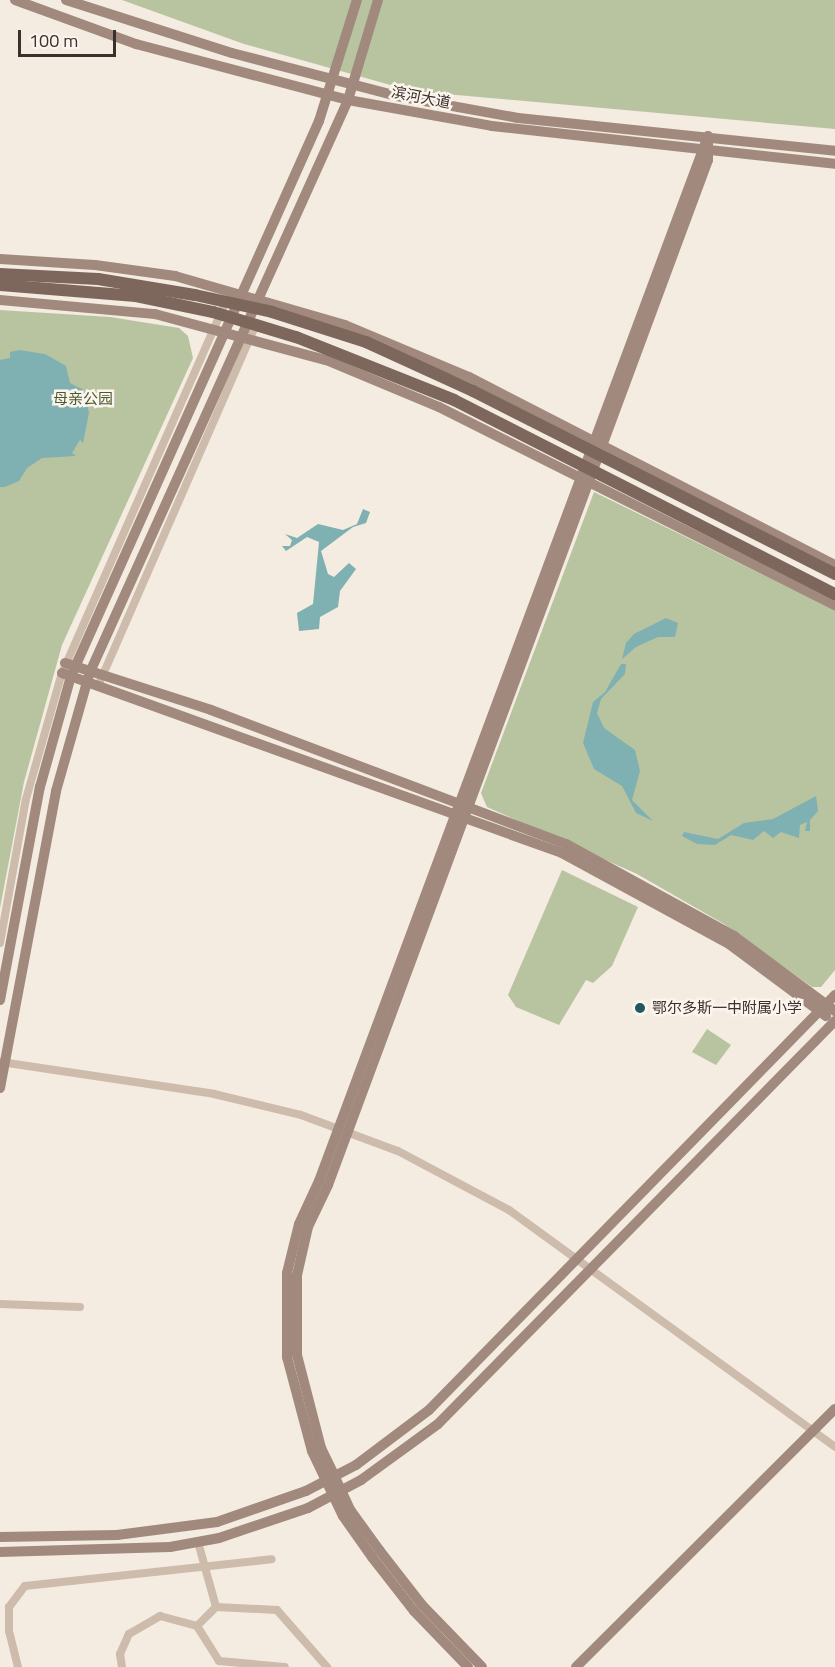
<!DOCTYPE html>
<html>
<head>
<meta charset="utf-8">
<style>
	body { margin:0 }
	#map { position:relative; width:835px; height:1667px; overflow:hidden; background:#f4ebe1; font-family:"Titillium Web","Noto Sans SC",sans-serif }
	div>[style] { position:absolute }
	.green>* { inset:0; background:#b8c4a0 }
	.water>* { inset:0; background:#7fb0b2 }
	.street>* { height:8px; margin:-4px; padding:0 4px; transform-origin:4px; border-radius:4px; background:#cdbbac }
	.secondary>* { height:10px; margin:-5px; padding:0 5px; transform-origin:5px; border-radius:5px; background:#a18a7d }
	.primary>* { height:12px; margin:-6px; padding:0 6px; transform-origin:6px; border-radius:6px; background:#7d675c }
	.dots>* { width:16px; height:16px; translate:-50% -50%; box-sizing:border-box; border:3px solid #fbf5ee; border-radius:50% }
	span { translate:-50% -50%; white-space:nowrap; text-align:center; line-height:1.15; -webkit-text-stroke:5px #fbf5ee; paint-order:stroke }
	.street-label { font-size:15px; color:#3b302b }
	.park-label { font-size:15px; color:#4a5a2e }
	.poi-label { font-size:15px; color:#3b302b }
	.left { translate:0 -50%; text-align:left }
	.scale { position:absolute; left:18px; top:30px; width:98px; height:27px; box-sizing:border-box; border:3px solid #3b302b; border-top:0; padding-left:8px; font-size:18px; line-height:21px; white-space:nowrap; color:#3b302b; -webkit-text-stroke:4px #fbf5ee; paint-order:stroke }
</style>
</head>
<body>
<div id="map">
	<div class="green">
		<div style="clip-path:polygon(122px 0,835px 0,835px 129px,412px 91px,244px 44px)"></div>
		<div style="clip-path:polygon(0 310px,110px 317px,179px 328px,188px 336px,193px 358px,62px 645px,24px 782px,0 908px)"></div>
		<div style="clip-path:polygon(594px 492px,835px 610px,835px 970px,821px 987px,812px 987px,724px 924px,637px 874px,487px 807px,481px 793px)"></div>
		<div style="clip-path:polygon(562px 870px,638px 907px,612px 966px,593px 983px,586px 980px,559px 1025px,516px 1007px,508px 995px)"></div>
		<div style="clip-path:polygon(707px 1029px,731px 1045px,716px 1065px,692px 1052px)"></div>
	</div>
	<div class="water">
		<div style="clip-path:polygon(19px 350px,45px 354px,66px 366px,70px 383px,84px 390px,89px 413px,83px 443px,80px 440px,72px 453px,76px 456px,42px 458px,27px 468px,19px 481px,5px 487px,0 487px,0 360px,10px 358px,10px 352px)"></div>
		<div style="clip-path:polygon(363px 509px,370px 512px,366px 523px,353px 527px,321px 551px,328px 574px,334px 577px,349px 563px,356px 569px,340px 591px,338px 607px,320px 617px,319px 629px,299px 631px,297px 613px,313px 604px,319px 542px,307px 537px,286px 551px,282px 546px,290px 546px,292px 540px,285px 534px,297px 538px,318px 524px,343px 530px,357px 524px)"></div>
		<div style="clip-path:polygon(666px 618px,678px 623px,675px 637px,658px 637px,636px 647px,622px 659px,626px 643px,634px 634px)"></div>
		<div style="clip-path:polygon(621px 664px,626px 664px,625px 674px,601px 699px,597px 713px,604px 728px,635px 750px,640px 771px,632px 800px,653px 821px,636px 813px,622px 786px,594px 769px,583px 743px,593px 702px,605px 692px)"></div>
		<div style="clip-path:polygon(816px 796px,818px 811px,810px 820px,810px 831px,805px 831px,807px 822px,800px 825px,799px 838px,781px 832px,773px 838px,764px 831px,753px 840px,731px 835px,715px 845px,697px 844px,682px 836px,684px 832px,718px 839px,744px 823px,773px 819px)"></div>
	</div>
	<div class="street">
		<div style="left:98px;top:686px;width:394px;rotate:-66.4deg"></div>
		<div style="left:0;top:943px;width:146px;rotate:-79.8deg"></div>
		<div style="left:26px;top:799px;width:131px;rotate:-74.1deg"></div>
		<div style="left:62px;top:673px;width:409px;rotate:-66.2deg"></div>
		<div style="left:1px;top:1062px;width:215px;rotate:8.5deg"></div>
		<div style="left:214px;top:1094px;width:89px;rotate:13.6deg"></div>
		<div style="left:301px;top:1115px;width:103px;rotate:20.4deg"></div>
		<div style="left:398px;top:1151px;width:126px;rotate:28deg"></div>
		<div style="left:509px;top:1210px;width:403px;rotate:36deg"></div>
		<div style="left:0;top:1304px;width:80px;rotate:2.1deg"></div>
		<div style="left:198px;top:1542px;width:67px;rotate:74.5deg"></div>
		<div style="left:197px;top:1626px;width:27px;rotate:-45deg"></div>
		<div style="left:216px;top:1607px;width:61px;rotate:2.8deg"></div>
		<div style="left:277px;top:1610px;width:76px;rotate:48.7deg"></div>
		<div style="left:18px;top:1667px;width:37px;rotate:-104deg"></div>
		<div style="left:9px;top:1631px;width:24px;rotate:-90deg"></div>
		<div style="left:9px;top:1607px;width:26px;rotate:-53deg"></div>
		<div style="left:25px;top:1586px;width:248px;rotate:-6.2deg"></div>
		<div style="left:122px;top:1667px;width:13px;rotate:-99deg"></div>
		<div style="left:120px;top:1654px;width:22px;rotate:-66deg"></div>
		<div style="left:129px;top:1634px;width:36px;rotate:-30deg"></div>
		<div style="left:160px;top:1616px;width:38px;rotate:15deg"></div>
		<div style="left:197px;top:1626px;width:41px;rotate:57.8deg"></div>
		<div style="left:219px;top:1661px;width:66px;rotate:5.2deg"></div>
	</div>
	<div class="secondary">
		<div style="left:15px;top:0;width:129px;rotate:20deg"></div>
		<div style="left:136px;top:44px;width:219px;rotate:14.8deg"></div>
		<div style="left:348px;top:100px;width:146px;rotate:10.2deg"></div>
		<div style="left:492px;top:126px;width:345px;rotate:6.3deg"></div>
		<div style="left:66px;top:0;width:174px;rotate:17.7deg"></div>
		<div style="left:232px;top:53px;width:171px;rotate:14.6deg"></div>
		<div style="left:397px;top:96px;width:123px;rotate:10.3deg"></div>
		<div style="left:518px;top:118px;width:319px;rotate:5.9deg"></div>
		<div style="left:0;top:259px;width:95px;rotate:3.6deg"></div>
		<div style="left:95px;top:265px;width:81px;rotate:7.8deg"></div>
		<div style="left:175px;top:276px;width:177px;rotate:16.1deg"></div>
		<div style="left:345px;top:325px;width:134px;rotate:22.8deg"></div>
		<div style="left:469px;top:377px;width:411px;rotate:27.2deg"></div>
		<div style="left:0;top:300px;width:156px;rotate:5.2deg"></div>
		<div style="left:155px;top:314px;width:177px;rotate:15.1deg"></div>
		<div style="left:326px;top:360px;width:122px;rotate:22.6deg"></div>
		<div style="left:439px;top:407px;width:443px;rotate:26.6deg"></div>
		<div style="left:65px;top:663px;width:153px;rotate:17.8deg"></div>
		<div style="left:211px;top:710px;width:379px;rotate:20.7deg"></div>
		<div style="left:566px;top:844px;width:192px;rotate:28.7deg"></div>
		<div style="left:734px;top:936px;width:126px;rotate:36.6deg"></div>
		<div style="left:62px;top:673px;width:531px;rotate:19.8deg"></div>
		<div style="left:562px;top:853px;width:190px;rotate:28.6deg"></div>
		<div style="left:729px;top:944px;width:121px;rotate:36.6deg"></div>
		<div style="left:0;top:1000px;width:217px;rotate:-79.4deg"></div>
		<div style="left:40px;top:787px;width:115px;rotate:-74.4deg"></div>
		<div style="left:71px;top:676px;width:608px;rotate:-65.92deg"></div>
		<div style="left:319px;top:121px;width:127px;rotate:-72.6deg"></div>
		<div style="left:0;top:1088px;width:302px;rotate:-79.3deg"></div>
		<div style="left:56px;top:791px;width:124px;rotate:-74.1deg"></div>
		<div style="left:90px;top:672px;width:627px;rotate:-65.72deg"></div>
		<div style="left:348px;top:100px;width:104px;rotate:-73.3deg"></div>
		<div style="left:0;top:1537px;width:117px;rotate:-1deg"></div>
		<div style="left:117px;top:1535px;width:101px;rotate:-7.4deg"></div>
		<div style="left:217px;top:1522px;width:94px;rotate:-19.2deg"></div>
		<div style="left:306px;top:1491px;width:56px;rotate:-27.5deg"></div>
		<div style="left:356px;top:1465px;width:91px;rotate:-37deg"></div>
		<div style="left:429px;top:1410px;width:581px;rotate:-45.63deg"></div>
		<div style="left:0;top:1552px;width:170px;rotate:-1.7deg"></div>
		<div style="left:170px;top:1547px;width:50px;rotate:-10.4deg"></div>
		<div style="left:219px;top:1538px;width:94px;rotate:-18.6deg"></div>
		<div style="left:308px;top:1508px;width:60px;rotate:-27.8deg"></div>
		<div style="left:361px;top:1480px;width:95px;rotate:-36deg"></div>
		<div style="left:438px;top:1424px;width:566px;rotate:-45.43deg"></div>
		<div style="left:468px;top:1667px;width:78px;rotate:-134deg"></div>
		<div style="left:414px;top:1611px;width:68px;rotate:-127.9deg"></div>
		<div style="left:372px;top:1557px;width:50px;rotate:-125.3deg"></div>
		<div style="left:343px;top:1516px;width:72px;rotate:-115.5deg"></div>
		<div style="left:312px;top:1451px;width:97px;rotate:-104.9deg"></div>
		<div style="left:287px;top:1357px;width:84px;rotate:-90deg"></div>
		<div style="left:287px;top:1273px;width:50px;rotate:-76.2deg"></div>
		<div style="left:299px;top:1224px;width:47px;rotate:-65.1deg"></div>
		<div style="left:319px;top:1181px;width:1115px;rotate:-69.58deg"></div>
		<div style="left:708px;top:136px;width:24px;rotate:90deg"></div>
		<div style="left:708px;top:160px;width:1093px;rotate:110.34deg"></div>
		<div style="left:328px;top:1185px;width:47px;rotate:115.5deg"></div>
		<div style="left:308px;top:1227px;width:49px;rotate:102.9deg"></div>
		<div style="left:297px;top:1275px;width:80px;rotate:90deg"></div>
		<div style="left:297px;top:1355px;width:96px;rotate:75.5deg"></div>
		<div style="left:321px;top:1448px;width:30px;rotate:64deg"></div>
		<div style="left:334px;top:1475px;width:40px;rotate:65deg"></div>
		<div style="left:351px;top:1511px;width:49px;rotate:54.1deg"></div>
		<div style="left:380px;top:1551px;width:68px;rotate:52.1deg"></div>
		<div style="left:422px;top:1605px;width:86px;rotate:45.9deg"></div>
		<div style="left:576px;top:1667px;width:366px;rotate:-44.9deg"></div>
	</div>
	<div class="primary">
		<div style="left:0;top:274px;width:98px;rotate:2.9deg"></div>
		<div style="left:98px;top:279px;width:98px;rotate:9.4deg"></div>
		<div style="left:195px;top:295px;width:79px;rotate:12.4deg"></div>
		<div style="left:272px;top:312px;width:99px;rotate:17.7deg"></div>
		<div style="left:366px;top:342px;width:118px;rotate:24.6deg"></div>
		<div style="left:473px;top:391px;width:406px;rotate:26.8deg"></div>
		<div style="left:0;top:285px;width:136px;rotate:4.6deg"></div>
		<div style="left:136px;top:296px;width:79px;rotate:11.7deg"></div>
		<div style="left:213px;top:312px;width:87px;rotate:16.8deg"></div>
		<div style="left:296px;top:337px;width:170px;rotate:21.7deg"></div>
		<div style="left:454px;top:400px;width:428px;rotate:27deg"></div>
	</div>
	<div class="dots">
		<div style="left:640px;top:1008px;background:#1f5a5e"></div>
	</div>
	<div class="street-label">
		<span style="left:421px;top:97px;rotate:11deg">滨河大道</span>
	</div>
	<div class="park-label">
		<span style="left:83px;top:399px">母亲公园</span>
	</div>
	<div class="poi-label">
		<span class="left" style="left:652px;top:1008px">鄂尔多斯一中附属小学</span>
	</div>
	<div class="scale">100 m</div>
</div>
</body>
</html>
